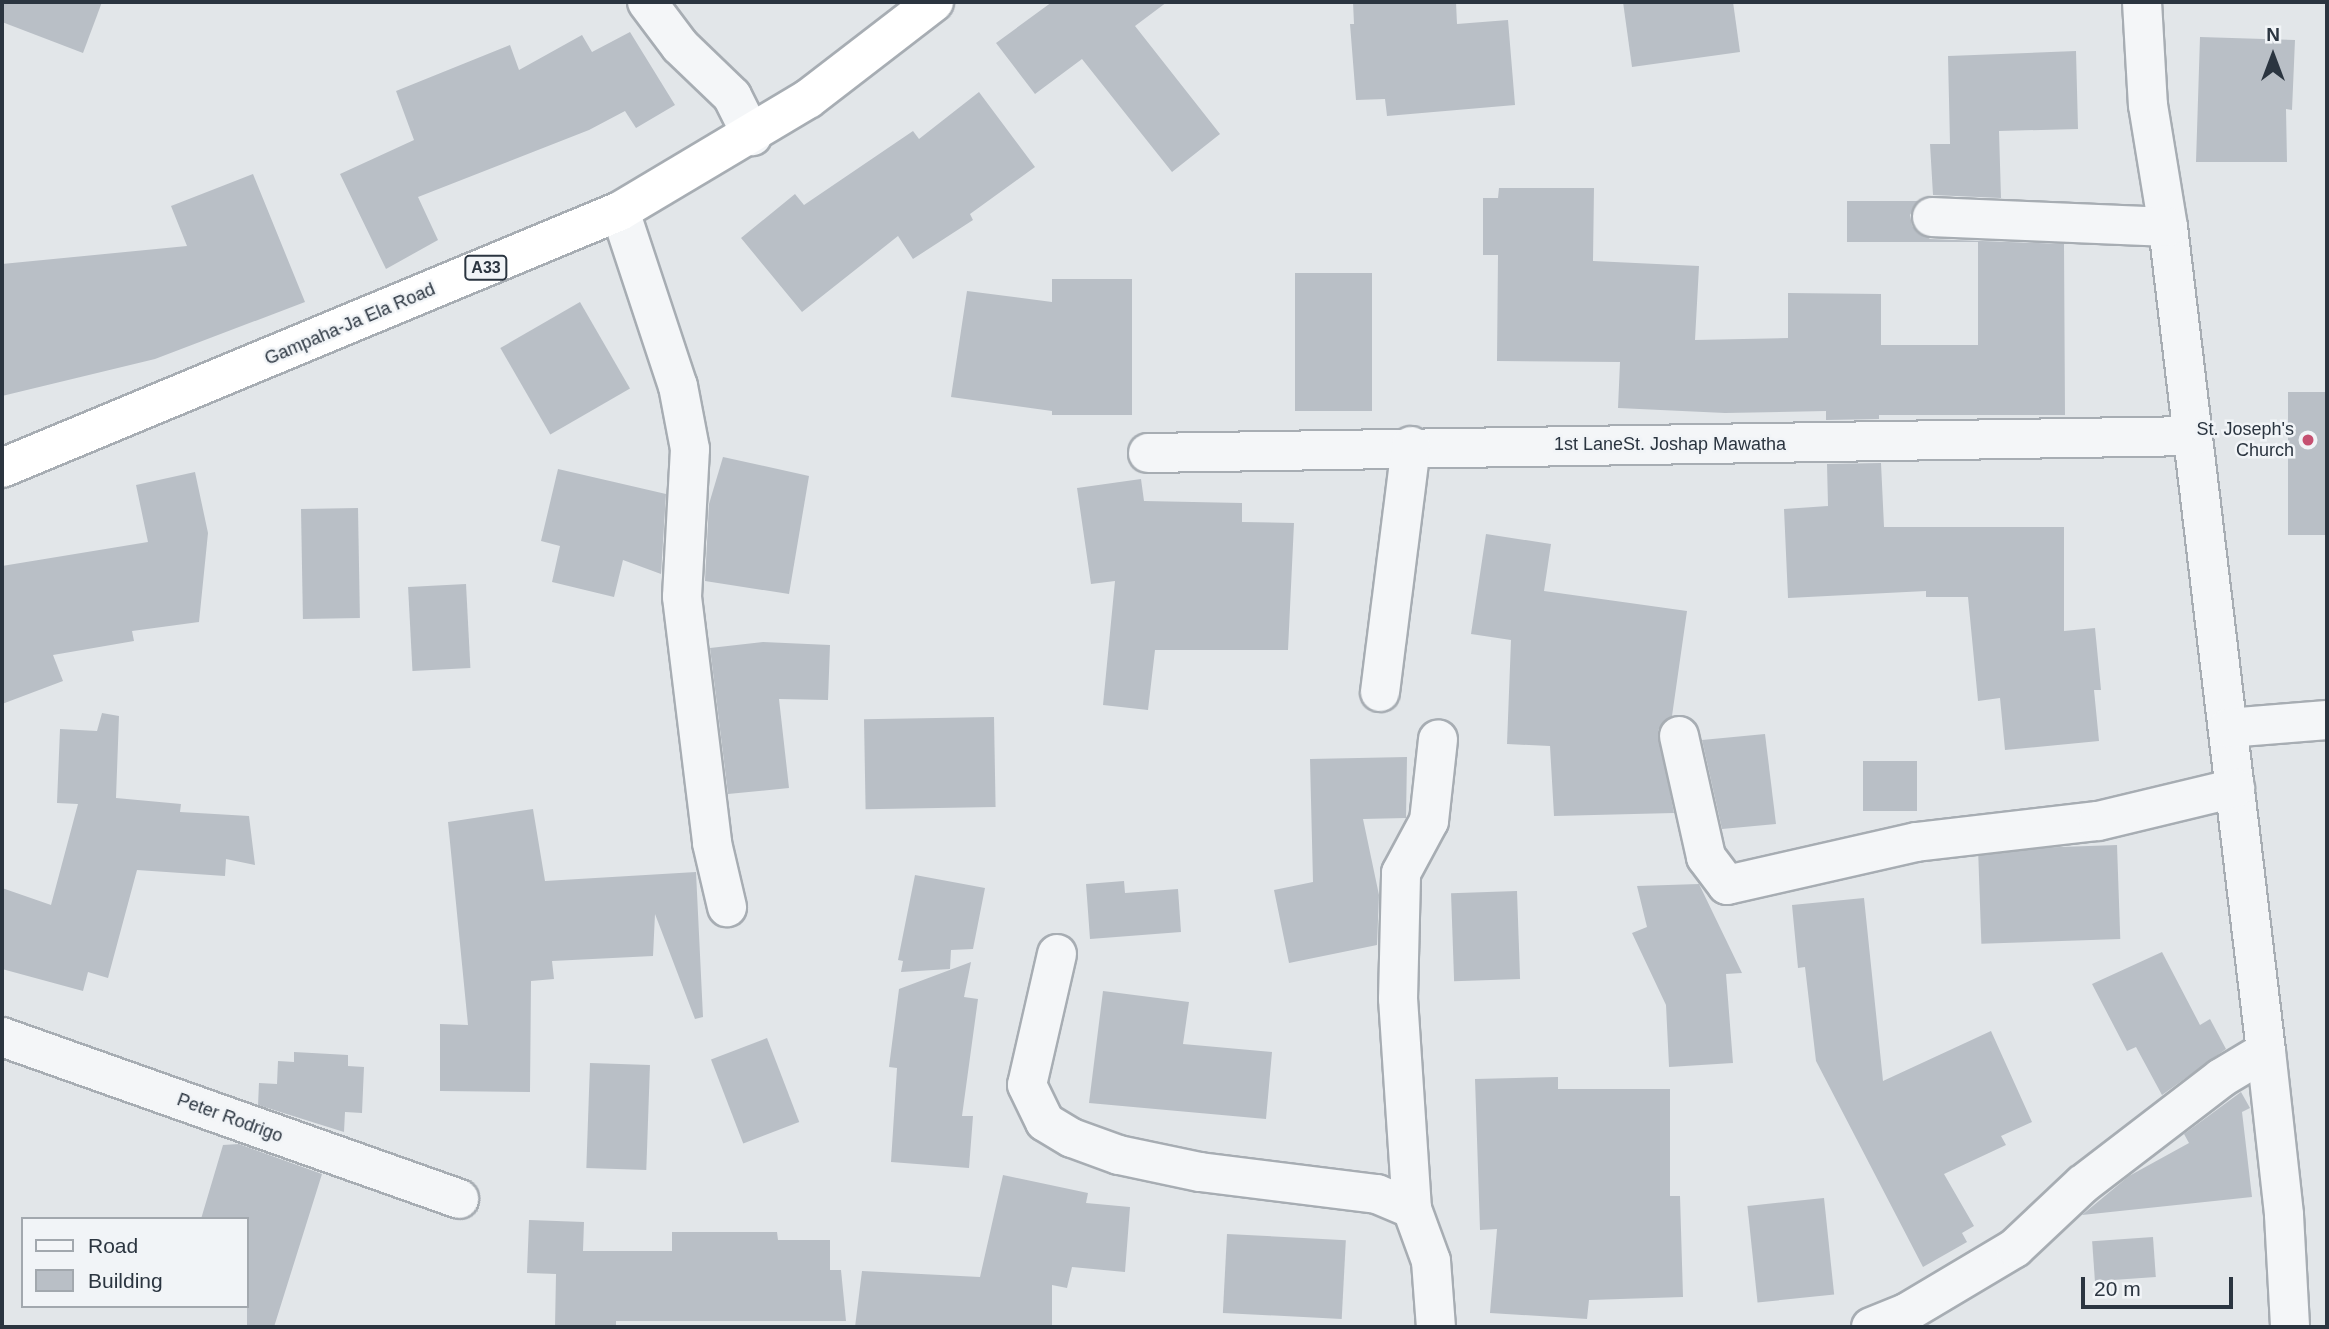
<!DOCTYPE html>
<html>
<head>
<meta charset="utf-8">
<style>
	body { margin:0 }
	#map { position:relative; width:2329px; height:1329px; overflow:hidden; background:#e2e6e9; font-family:Helvetica,sans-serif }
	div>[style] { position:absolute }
	.building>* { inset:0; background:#b9bfc6; transform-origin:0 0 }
	.roads { filter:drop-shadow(2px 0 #a7adb3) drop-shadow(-2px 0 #a7adb3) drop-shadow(0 2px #a7adb3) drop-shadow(0 -2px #a7adb3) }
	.street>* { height:38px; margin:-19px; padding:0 19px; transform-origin:19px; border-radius:19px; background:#f4f6f8 }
	.highway>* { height:38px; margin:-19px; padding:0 19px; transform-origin:19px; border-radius:19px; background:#fff }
	.dots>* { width:19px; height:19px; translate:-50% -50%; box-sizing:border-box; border:4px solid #f1f4f7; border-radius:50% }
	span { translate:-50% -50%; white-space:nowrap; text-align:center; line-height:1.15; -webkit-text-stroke:5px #f1f4f7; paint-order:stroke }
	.shield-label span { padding:2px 5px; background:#f1f4f7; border:2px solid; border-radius:5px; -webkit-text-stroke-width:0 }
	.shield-label { font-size:16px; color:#2b3540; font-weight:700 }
	.street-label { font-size:18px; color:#2b3540 }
	.poi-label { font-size:18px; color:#2b3540 }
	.right { translate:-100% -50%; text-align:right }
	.frame { position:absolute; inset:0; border:4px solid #2b3540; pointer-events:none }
	.legend { position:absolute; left:21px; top:1217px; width:228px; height:91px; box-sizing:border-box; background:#f1f4f7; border:2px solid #a2a8ae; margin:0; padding:9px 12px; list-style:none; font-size:21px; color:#2b3540 }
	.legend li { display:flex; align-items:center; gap:14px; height:35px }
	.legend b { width:35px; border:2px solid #a2a8ae }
	.north { position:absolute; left:2238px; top:21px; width:70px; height:70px; -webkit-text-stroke:5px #f1f4f7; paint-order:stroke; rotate:0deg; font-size:19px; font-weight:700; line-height:28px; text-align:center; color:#2b3540 }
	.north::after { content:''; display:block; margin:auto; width:24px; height:32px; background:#2b3540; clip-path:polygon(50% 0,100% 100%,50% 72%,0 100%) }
	.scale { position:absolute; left:2081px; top:1277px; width:152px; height:32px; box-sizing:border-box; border:4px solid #2b3540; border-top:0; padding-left:9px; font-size:21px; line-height:24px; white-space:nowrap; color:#2b3540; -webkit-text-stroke:5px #f1f4f7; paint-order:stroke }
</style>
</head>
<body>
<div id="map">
	<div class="building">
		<div style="clip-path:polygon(2px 2px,102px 2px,83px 53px,2px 22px)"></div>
		<div style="clip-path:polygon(1052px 2px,1167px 2px,1135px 26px,1220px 134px,1172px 172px,1082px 59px,1035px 94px,996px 43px)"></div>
		<div style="clip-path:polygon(1353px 2px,1456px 2px,1457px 24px,1508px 20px,1515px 105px,1387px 116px,1385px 99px,1356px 100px,1350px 24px,1354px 24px)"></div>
		<div style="clip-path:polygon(1623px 2px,1733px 2px,1740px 52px,1632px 67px)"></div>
		<div style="clip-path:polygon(630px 32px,675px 105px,636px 128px,625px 111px,589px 130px,418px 197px,438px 240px,386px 269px,340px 174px,414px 140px,396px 91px,510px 45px,519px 70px,582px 35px,592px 52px)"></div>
		<div style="clip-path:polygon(2200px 37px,2295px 40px,2292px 110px,2286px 109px,2287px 162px,2196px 162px)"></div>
		<div style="clip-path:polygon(2076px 51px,2078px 129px,1999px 131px,2001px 198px,1933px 195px,1930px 144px,1950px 144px,1948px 56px)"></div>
		<div style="clip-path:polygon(979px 92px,1035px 167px,970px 214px,973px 220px,913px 259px,898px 236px,802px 312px,741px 238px,795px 194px,804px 205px,913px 131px,919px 139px)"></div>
		<div style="clip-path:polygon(253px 174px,305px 302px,155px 359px,2px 396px,2px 264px,187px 246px,171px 206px)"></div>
		<div style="clip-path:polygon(1499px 188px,1594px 188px,1593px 261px,1699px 266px,1695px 340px,1788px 338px,1788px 293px,1881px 294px,1881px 345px,1978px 345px,1978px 242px,1847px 242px,1847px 201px,1918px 201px,1910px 215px,1912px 226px,1930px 239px,2064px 244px,2065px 415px,1879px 415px,1879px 419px,1826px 420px,1826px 411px,1725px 413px,1618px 408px,1620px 362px,1497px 361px,1498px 255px,1483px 255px,1483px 198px,1498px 198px)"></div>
		<div style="left:1295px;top:273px;width:77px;height:138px"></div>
		<div style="clip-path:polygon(1052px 279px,1132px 279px,1132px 415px,1052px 415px,1052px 411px,951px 397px,967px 291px,1052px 302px)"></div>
		<div style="left:580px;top:302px;width:100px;height:92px;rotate:60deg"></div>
		<div style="left:2288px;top:392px;width:39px;height:143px"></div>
		<div style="clip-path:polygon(723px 457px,809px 476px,789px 594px,705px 581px,709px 504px)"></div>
		<div style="clip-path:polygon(1881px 463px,1884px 527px,2064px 527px,2064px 631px,2095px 628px,2101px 690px,2094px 690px,2099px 741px,2005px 750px,2000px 698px,1978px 701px,1968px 597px,1926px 597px,1926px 591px,1788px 598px,1784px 509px,1828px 506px,1827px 464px)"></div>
		<div style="clip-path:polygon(558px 469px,666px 494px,661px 574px,623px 560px,614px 597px,552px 582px,560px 546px,541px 541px)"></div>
		<div style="clip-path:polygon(195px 472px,208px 533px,199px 622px,132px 631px,134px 641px,53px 655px,63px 681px,2px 704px,2px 566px,148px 542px,136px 485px)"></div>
		<div style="clip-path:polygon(1141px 479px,1144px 501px,1242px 503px,1242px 522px,1294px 523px,1288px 650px,1155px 650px,1148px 710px,1103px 705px,1115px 581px,1091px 584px,1077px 488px)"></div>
		<div style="left:358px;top:508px;width:110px;height:57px;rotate:89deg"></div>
		<div style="clip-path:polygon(1486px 534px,1551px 544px,1544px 591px,1687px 611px,1672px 716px,1658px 730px,1674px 813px,1554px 816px,1550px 746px,1507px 744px,1511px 640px,1471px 634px)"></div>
		<div style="left:466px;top:584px;width:84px;height:58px;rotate:87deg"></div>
		<div style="clip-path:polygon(763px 642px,830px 645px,828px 700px,779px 699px,789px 788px,728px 794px,710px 648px)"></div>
		<div style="clip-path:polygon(102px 713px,119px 716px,116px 798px,181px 804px,180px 812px,249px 816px,255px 865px,226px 859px,225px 876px,137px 870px,108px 978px,88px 972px,83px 991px,2px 969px,2px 888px,51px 905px,78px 804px,57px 803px,60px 729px,97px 731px)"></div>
		<div style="left:994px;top:717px;width:90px;height:130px;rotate:89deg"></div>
		<div style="clip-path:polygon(1765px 734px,1776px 824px,1722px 829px,1702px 740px)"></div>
		<div style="clip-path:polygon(1407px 757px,1406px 818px,1363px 819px,1379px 895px,1377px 945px,1289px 963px,1274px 890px,1313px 882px,1310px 759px)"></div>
		<div style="left:1863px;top:761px;width:54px;height:50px"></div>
		<div style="clip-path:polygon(533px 809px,545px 881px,696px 872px,703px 1017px,695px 1019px,655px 914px,653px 956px,552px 961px,554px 979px,531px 981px,530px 1092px,440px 1091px,440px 1024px,468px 1025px,448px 822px)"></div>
		<div style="left:2117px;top:845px;width:94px;height:139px;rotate:88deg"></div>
		<div style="clip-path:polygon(915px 875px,985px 888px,973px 949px,951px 950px,950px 969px,901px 972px,903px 961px,898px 960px)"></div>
		<div style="clip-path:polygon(1124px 881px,1125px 893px,1178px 889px,1181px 932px,1090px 939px,1086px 884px)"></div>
		<div style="clip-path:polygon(1699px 884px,1742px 973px,1726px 974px,1733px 1063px,1669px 1067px,1666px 1005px,1632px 933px,1647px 927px,1637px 886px)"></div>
		<div style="left:1517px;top:891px;width:88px;height:66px;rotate:88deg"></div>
		<div style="clip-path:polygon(1864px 898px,1883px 1081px,1991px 1031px,2032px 1122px,2001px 1136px,2006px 1145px,1944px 1174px,1974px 1226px,1962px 1233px,1967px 1242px,1923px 1267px,1816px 1061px,1805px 967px,1798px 968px,1792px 905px)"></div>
		<div style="clip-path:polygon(2162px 952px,2200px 1025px,2210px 1019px,2226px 1049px,2162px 1095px,2136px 1047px,2127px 1051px,2092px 984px)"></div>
		<div style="clip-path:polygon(971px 962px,964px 997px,978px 999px,962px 1116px,973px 1116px,969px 1168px,891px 1162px,897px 1068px,889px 1067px,899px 989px)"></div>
		<div style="clip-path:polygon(1103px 991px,1189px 1002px,1183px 1044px,1272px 1052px,1266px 1119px,1089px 1103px)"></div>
		<div style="left:767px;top:1038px;width:90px;height:60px;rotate:69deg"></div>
		<div style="clip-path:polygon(294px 1052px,348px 1055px,348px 1066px,364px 1067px,362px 1113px,345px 1112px,344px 1132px,258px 1105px,259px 1083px,277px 1084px,278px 1061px,294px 1062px)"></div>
		<div style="left:590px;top:1063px;width:60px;height:105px;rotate:2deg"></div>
		<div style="clip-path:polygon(1558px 1077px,1558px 1089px,1670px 1089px,1670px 1196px,1680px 1196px,1683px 1297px,1589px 1300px,1587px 1319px,1490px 1313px,1497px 1229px,1480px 1230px,1475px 1079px)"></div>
		<div style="clip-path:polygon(2241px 1092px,2250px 1108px,2242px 1112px,2252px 1197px,2082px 1215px,2129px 1176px,2189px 1143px,2184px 1134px)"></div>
		<div style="clip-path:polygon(239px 1144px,322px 1174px,274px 1327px,247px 1327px,247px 1219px,201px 1219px,223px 1145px)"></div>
		<div style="clip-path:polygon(1003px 1175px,1088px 1193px,1086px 1203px,1130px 1207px,1125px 1272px,1072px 1267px,1067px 1288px,1052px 1285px,1052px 1327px,855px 1327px,862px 1271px,980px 1277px)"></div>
		<div style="left:1824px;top:1198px;width:97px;height:77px;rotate:84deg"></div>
		<div style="clip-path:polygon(529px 1220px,584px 1222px,583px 1251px,672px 1251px,672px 1232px,777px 1232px,778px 1240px,830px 1240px,830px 1270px,841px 1270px,846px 1321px,616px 1321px,616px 1327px,555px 1327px,556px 1274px,527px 1273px)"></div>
		<div style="left:1227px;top:1234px;width:119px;height:79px;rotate:3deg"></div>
		<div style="left:2153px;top:1237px;width:40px;height:61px;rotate:86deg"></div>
	</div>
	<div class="roads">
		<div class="street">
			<div style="left:647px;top:2px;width:55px;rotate:53.1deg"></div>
			<div style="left:680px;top:46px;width:72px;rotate:43.9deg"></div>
			<div style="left:732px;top:96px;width:45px;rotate:63.4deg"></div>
			<div style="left:2142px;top:2px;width:103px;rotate:86.7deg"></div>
			<div style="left:2148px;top:105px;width:124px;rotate:80.7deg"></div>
			<div style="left:2168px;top:227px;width:830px;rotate:83.22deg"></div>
			<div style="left:2266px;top:1051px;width:165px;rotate:83.7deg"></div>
			<div style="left:2284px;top:1215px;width:112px;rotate:86.9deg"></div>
			<div style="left:620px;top:211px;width:184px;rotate:71.7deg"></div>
			<div style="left:678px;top:386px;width:64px;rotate:79.2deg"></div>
			<div style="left:690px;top:449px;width:148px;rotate:93.1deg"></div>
			<div style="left:682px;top:597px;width:248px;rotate:83deg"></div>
			<div style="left:712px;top:843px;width:66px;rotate:76.8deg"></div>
			<div style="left:1932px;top:217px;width:236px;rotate:2.4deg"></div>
			<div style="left:1148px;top:453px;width:1045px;rotate:-0.93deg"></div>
			<div style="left:1380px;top:692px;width:248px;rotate:-82.8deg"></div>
			<div style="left:2228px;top:728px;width:99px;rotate:-4.6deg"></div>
			<div style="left:1679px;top:736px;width:124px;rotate:77.4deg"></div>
			<div style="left:1706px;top:857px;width:35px;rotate:53deg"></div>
			<div style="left:1727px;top:885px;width:194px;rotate:-12.8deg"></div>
			<div style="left:1916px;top:842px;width:183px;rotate:-6.6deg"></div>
			<div style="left:2098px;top:821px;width:141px;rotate:-13.5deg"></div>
			<div style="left:1057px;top:954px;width:134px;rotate:102.9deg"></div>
			<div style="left:1027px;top:1085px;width:41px;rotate:64.1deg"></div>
			<div style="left:1045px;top:1122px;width:31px;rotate:31deg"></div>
			<div style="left:1072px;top:1138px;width:50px;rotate:19.9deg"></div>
			<div style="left:1119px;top:1155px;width:83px;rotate:11.9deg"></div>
			<div style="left:1200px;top:1172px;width:178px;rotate:7.1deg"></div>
			<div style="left:1377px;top:1194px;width:38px;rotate:23deg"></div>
			<div style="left:1412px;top:1209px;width:55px;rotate:69.9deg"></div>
			<div style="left:1431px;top:1261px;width:66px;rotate:85.7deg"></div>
			<div style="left:2px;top:1037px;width:485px;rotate:19.5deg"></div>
			<div style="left:1412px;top:1209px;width:210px;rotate:-93.8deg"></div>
			<div style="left:1398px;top:999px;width:126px;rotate:-88.6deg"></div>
			<div style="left:1401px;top:873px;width:59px;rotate:-61.7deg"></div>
			<div style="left:1429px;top:821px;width:82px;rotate:-83.7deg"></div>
			<div style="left:1871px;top:1327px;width:38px;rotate:-22deg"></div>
			<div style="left:1906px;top:1313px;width:127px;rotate:-30.8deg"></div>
			<div style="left:2015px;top:1248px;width:93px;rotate:-43.3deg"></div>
			<div style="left:2083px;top:1184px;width:174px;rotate:-37.5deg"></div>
			<div style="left:2221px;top:1078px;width:52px;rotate:-31deg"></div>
		</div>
		<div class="highway">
			<div style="left:2px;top:468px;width:669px;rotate:-22.58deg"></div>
			<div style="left:620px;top:211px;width:219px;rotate:-30.8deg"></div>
			<div style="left:808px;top:99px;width:159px;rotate:-37.6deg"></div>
		</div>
	</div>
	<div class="dots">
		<div style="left:2308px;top:440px;background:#c55071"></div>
	</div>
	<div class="shield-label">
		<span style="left:486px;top:268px">A33</span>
	</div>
	<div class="street-label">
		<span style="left:350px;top:324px;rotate:-23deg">Gampaha-Ja Ela Road</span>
		<span style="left:1670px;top:444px">1st LaneSt. Joshap Mawatha</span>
		<span style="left:230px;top:1118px;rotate:20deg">Peter Rodrigo</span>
	</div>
	<div class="poi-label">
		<span class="right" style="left:2294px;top:440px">St. Joseph's<br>Church</span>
	</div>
	<div class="frame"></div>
	<ul class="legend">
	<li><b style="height:9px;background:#f4f6f8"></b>Road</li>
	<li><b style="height:19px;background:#b9bfc6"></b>Building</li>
	</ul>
	<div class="north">N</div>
	<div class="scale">20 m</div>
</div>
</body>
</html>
